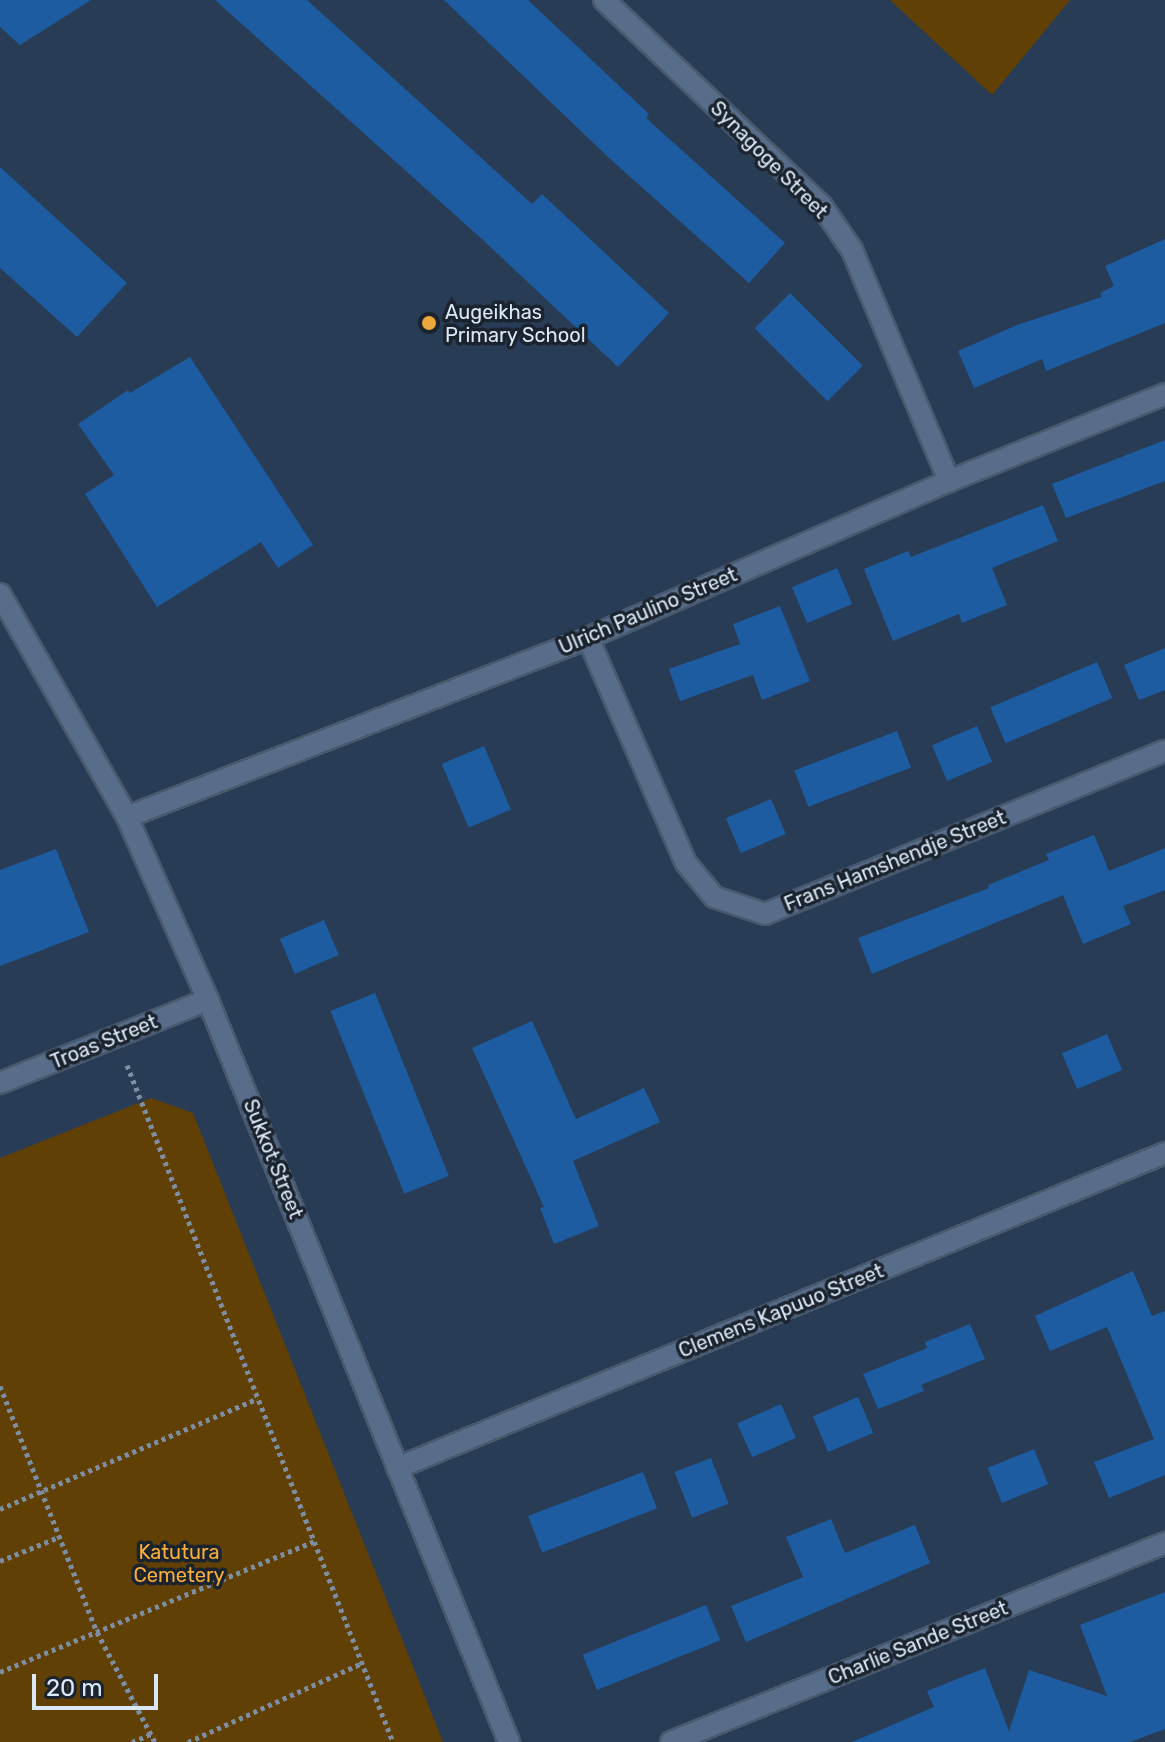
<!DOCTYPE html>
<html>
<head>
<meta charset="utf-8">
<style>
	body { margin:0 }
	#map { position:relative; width:1165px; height:1742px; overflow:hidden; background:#283c55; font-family:Rubik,sans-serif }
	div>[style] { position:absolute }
	.green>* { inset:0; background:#614005 }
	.building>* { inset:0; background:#1d5ca1; transform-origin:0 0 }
	.path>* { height:5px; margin-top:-2.5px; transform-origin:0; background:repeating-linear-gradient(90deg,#7d8ea2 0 4px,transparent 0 8px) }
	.roads { filter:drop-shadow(2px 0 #495a6f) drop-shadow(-2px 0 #495a6f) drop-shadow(0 2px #495a6f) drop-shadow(0 -2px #495a6f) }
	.minor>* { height:20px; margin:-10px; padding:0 10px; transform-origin:10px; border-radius:10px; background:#586d89 }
	.dots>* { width:22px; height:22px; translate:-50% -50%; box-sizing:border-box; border:4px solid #1a232e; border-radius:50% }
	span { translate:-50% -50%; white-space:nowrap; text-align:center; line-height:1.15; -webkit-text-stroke:7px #1a232e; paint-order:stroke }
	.street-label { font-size:20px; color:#dbe8f7 }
	.poi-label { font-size:20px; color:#dbe8f7 }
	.left { translate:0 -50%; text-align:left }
	.park-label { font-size:20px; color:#f9af39 }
	.scale { position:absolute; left:32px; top:1674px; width:126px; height:36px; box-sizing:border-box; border:4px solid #dbe8f7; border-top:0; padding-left:10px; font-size:24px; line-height:28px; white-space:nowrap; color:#dbe8f7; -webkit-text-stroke:6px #1a232e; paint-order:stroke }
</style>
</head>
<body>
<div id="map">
	<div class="green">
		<div style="clip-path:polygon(890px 0,1070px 0,992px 95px)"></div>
		<div style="clip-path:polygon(151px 1098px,193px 1113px,443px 1742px,0 1742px,0 1158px)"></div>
	</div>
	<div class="building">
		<div style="clip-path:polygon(0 0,91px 0,20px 45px,0 27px)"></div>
		<div style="clip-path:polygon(215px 0,307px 0,532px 204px,542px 194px,669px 313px,618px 367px,483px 240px)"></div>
		<div style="clip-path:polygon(444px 0,528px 0,649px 114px,646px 118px,785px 243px,749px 283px,608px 157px)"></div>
		<div style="clip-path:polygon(0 167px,127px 283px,77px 337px,0 268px)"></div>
		<div style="clip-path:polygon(1165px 239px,1165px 323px,1046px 371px,1042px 359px,974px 388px,958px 351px,1017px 325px,1102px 297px,1100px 293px,1114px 286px,1105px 266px)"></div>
		<div style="left:790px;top:293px;width:103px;height:50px;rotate:45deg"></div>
		<div style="clip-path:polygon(190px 357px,313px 545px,278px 568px,261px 542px,157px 607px,85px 494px,114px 475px,78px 424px,128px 390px,130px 393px)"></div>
		<div style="clip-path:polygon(1165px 440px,1165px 481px,1066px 518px,1052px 484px)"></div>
		<div style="clip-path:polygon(1043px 505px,1058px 541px,992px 568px,1007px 605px,962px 623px,959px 614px,893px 641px,864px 569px,908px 551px,911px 557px)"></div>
		<div style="left:837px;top:568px;width:39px;height:49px;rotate:67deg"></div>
		<div style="clip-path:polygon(780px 606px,810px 681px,762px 700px,753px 675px,680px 701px,669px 669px,740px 644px,733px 624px)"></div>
		<div style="clip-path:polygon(1165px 648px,1165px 690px,1139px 700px,1124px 665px)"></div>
		<div style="left:1097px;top:662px;width:39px;height:116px;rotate:67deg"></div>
		<div style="left:977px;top:726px;width:39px;height:49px;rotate:67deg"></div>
		<div style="left:897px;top:731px;width:39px;height:110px;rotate:69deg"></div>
		<div style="left:484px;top:746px;width:69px;height:46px;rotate:67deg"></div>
		<div style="left:771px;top:799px;width:38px;height:49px;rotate:67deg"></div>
		<div style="clip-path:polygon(1094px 835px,1109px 871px,1165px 848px,1165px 890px,1123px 906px,1131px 924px,1083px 944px,1063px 895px,872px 974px,858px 938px,989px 888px,988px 885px,1049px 860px,1046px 854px)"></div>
		<div style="clip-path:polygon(56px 849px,89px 932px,0 966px,0 870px)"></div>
		<div style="left:324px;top:920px;width:38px;height:48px;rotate:67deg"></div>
		<div style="left:375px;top:993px;width:197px;height:48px;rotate:68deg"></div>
		<div style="clip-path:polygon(532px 1021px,576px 1119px,644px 1088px,660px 1122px,573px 1161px,599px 1226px,554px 1244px,540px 1208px,544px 1207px,472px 1048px)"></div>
		<div style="left:1107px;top:1034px;width:39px;height:49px;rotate:67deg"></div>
		<div style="clip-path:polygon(1133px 1271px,1152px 1316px,1165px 1311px,1165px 1475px,1109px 1498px,1094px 1462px,1154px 1439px,1107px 1327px,1050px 1351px,1035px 1316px)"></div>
		<div style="clip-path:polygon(970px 1324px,985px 1359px,921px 1385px,924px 1391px,878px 1409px,863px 1374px,927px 1348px,925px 1342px)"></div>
		<div style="left:858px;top:1397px;width:39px;height:49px;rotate:67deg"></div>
		<div style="left:781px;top:1404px;width:37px;height:48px;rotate:66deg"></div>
		<div style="left:1034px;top:1449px;width:38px;height:50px;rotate:68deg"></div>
		<div style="left:711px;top:1458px;width:49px;height:39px;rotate:69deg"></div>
		<div style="left:643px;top:1472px;width:39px;height:123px;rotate:69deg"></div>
		<div style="clip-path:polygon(831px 1519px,845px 1553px,915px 1525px,930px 1563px,746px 1642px,731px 1606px,803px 1577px,786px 1537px)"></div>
		<div style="clip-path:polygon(1165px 1592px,1165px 1729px,1130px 1742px,852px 1742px,934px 1707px,927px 1691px,985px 1668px,1009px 1731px,1029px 1670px,1107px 1696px,1080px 1625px)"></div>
		<div style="left:706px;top:1605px;width:38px;height:133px;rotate:68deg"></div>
	</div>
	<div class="path">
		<div style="left:127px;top:1065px;width:727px;rotate:68.55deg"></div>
		<div style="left:0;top:1386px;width:264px;rotate:68.5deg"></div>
		<div style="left:97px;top:1632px;width:124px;rotate:62.2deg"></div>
		<div style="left:0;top:1509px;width:280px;rotate:-23.2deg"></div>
		<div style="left:0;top:1561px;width:64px;rotate:-22.1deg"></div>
		<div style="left:0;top:1672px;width:340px;rotate:-22.6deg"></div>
		<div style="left:132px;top:1742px;width:21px;rotate:-23deg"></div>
		<div style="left:188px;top:1742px;width:189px;rotate:-24.4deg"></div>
	</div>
	<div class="roads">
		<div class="minor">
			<div style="left:604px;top:0;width:299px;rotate:43.4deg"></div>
			<div style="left:821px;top:205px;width:55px;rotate:55.4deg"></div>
			<div style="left:852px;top:250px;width:251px;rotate:67.2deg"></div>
			<div style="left:0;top:594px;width:257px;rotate:60.3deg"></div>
			<div style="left:127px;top:817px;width:200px;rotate:66.1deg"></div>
			<div style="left:208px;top:1000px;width:801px;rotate:67.92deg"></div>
			<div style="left:588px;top:638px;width:245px;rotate:66.5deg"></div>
			<div style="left:686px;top:863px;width:44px;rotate:50.5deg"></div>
			<div style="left:714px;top:897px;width:54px;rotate:18.4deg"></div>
			<div style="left:765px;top:914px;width:432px;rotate:-22.2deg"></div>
			<div style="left:127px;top:817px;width:495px;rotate:-21.2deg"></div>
			<div style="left:588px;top:638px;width:394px;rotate:-23.5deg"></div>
			<div style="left:949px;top:481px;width:233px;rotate:-21.9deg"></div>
			<div style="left:0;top:1083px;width:224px;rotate:-21.8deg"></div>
			<div style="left:397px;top:1468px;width:830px;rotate:-22.3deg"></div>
			<div style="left:671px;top:1742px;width:533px;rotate:-21.94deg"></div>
		</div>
	</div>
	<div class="dots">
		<div style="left:429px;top:323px;background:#eda83c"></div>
	</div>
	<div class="street-label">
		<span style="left:769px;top:160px;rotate:45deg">Synagoge Street</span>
		<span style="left:648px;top:611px;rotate:-23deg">Ulrich Paulino Street</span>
		<span style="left:895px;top:861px;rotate:-22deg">Frans Hamshendje Street</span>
		<span style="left:104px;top:1042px;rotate:-22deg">Troas Street</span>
		<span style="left:273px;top:1159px;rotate:68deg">Sukkot Street</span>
		<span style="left:781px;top:1311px;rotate:-22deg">Clemens Kapuuo Street</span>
		<span style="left:918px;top:1643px;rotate:-22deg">Charlie Sande Street</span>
	</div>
	<div class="poi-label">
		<span class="left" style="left:445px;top:324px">Augeikhas<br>Primary School</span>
	</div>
	<div class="park-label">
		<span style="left:179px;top:1564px">Katutura<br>Cemetery</span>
	</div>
	<div class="scale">20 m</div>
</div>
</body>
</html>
